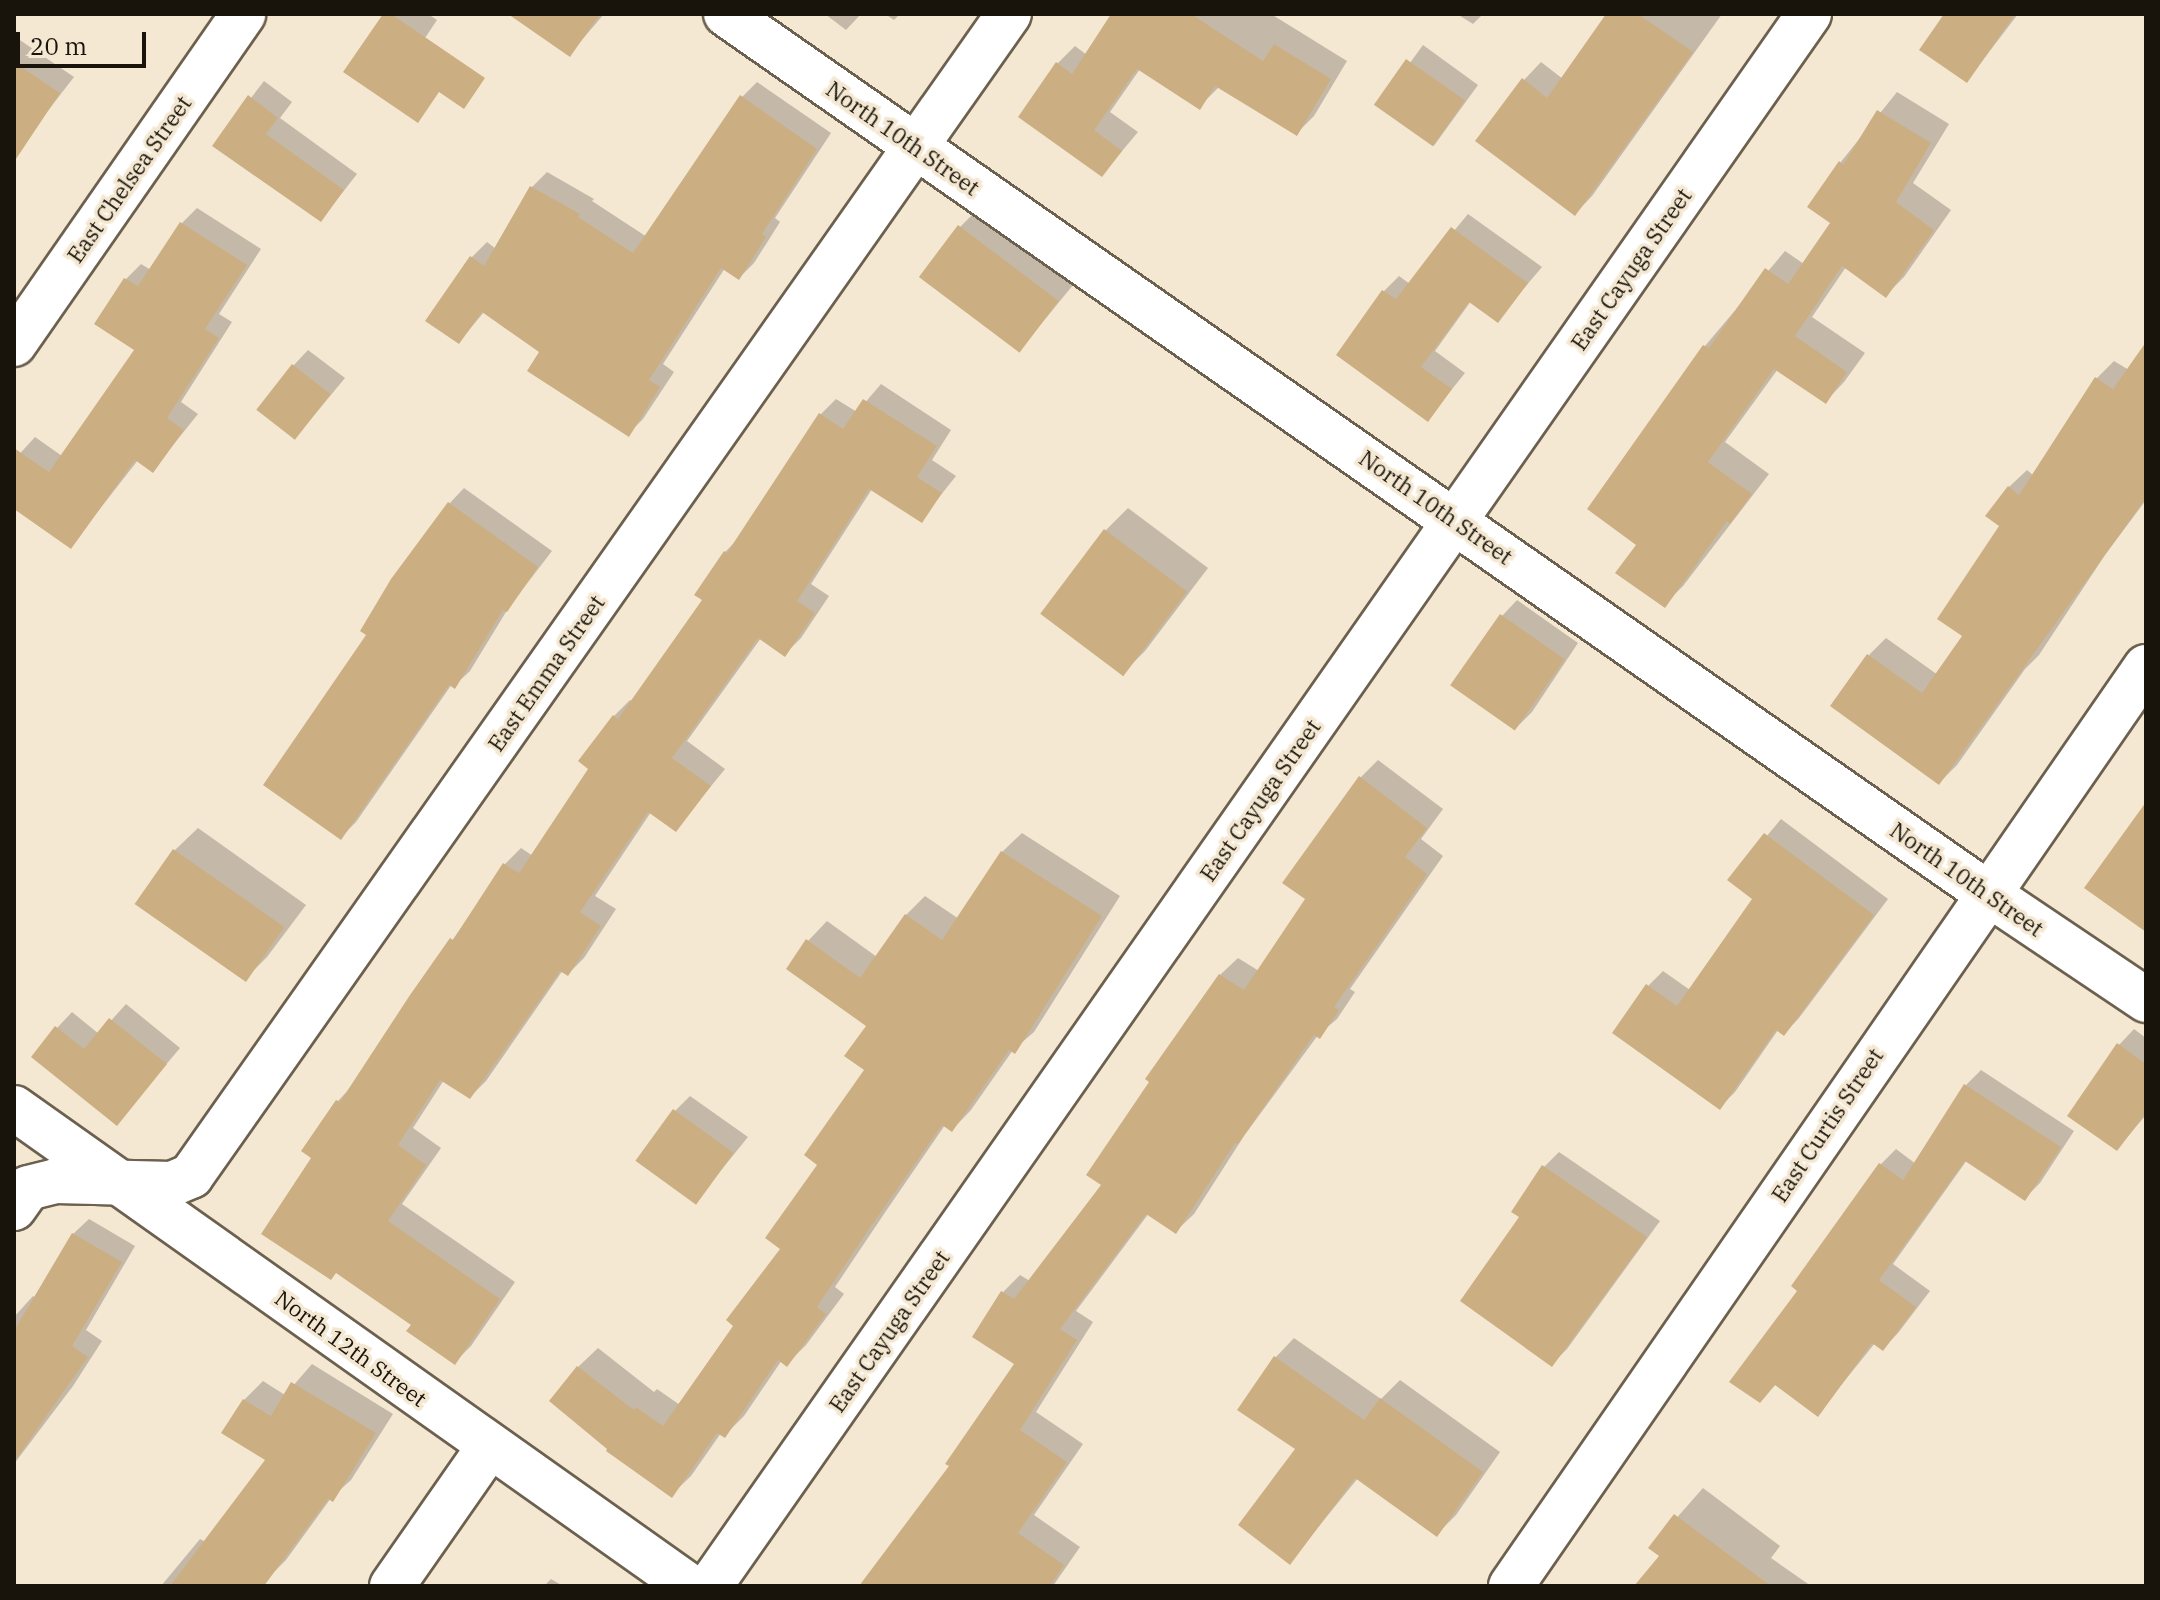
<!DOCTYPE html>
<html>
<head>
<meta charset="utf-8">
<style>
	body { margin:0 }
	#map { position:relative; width:2160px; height:1600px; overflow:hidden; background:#f5e8d2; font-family:"IBM Plex Serif",serif }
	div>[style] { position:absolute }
	.shadow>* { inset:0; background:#0003; transform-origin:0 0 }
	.building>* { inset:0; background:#cbaf83; transform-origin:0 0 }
	.roads { filter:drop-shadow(2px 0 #6c604e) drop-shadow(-2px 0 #6c604e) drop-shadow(0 2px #6c604e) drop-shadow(0 -2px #6c604e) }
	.minor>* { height:44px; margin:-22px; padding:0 22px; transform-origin:22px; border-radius:22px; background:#fff }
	span { translate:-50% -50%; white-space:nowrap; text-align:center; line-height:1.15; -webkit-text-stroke:7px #f5e8d2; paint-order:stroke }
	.street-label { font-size:22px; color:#18140c }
	.frame { position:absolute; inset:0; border:16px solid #18140c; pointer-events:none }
	.scale { position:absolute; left:16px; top:32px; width:130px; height:36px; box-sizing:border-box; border:4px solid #18140c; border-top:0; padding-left:10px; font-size:24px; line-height:28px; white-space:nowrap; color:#18140c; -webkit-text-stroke:6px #f5e8d2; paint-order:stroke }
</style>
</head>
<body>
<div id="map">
	<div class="shadow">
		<div style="clip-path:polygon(386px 14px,428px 14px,437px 20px,397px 80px)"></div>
		<div style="clip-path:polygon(518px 14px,604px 14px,570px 54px)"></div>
		<div style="clip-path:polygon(825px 14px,861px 14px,846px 30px)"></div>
		<div style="clip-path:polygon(885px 14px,900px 14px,894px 20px)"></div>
		<div style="clip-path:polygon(1113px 14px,1271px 14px,1347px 61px,1314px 116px,1296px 134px,1219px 87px,1199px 107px,1140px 69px,1110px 112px,1138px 132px,1102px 175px,1057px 64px,1075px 46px,1087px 55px)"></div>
		<div style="clip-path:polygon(1457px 14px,1483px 14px,1473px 24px)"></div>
		<div style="clip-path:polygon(1608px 14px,1722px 14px,1592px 196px,1575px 214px,1524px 80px,1541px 62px,1563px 79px)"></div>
		<div style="clip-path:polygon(1946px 14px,2018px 14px,1967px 81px)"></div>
		<div style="clip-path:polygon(14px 36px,74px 77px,33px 130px,14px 117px)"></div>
		<div style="left:1423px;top:45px;width:68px;height:75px;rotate:36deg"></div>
		<div style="clip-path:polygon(264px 81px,292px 102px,280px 118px,357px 174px,321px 220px,215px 145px)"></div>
		<div style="clip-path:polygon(757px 82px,831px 133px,775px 218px,780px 222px,754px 263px,739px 278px,725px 268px,663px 364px,674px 372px,643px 419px,628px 434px,542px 352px,484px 312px,459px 342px,471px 258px,487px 242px,496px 249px,532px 187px,547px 172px,594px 199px,592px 201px,647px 237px,742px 97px)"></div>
		<div style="clip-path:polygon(1897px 92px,1949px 124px,1913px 183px,1951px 210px,1904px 277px,1886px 295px,1846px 267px,1812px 317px,1865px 353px,1844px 382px,1826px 401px,1778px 369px,1725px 442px,1769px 474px,1683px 586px,1664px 605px,1639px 545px,1705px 346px,1785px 251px,1804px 264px,1833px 223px,1840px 163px)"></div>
		<div style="clip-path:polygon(197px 208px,261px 249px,219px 314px,232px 322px,181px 402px,198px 414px,153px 470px,138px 460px,71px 546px,14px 507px,14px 460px,35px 437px,62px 456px,137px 349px,97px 324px,126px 279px,141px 264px,151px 270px,182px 223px)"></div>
		<div style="clip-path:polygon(975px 212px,1073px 285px,1020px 350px,960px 227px)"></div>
		<div style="clip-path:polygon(1468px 214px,1542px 267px,1497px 320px,1471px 301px,1435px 351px,1465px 373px,1428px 419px,1339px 355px,1384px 291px,1399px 276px,1410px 284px)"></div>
		<div style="clip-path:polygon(2146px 346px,2146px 500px,2105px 555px,2039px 655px,2025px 669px,1957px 765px,1939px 783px,1869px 655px,1886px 638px,1938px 675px,1965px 635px,2001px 525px,2009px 487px,2027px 470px,2034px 476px,2097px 378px,2114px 361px,2129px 370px)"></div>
		<div style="clip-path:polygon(308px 350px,345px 378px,296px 437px,293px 366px)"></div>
		<div style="clip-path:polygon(881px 384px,951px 430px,932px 460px,956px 476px,921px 520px,872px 489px,811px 584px,829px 596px,801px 638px,785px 654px,761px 638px,687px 741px,725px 769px,676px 829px,651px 812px,595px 896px,616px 909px,584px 958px,568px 974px,563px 970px,486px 1081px,470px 1097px,444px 1080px,413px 1128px,441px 1148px,402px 1204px,515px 1282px,471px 1346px,455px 1362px,414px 1325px,313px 1157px,338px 1101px,352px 1086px,505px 864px,521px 848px,533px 856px,591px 769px,614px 716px,630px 700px,633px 702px,705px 600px,725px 552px,739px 538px,820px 415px,836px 399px,857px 412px)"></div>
		<div style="clip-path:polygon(464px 488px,552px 551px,509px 607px,470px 671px,454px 686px,452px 684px,356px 822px,341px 837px,369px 634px,449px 504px)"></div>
		<div style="clip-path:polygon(1128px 508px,1208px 568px,1145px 651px,1122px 674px,1106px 530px)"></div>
		<div style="clip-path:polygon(1517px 600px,1578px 643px,1532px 712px,1516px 728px,1502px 616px)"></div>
		<div style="clip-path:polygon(1378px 760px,1443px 809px,1421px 839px,1443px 856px,1350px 989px,1355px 992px,1337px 1019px,1318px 1035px,1244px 1136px,1194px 1214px,1176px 1231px,1149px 1213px,1076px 1311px,1093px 1322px,1036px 1412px,1083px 1444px,1034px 1515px,1080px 1547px,1053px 1586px,861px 1586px,951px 1466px,1016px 1363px,1003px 1292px,1020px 1275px,1030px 1281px,1104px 1184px,1220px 975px,1238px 958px,1259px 971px,1308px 898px,1361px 777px)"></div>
		<div style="clip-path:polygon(1781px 819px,1888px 899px,1799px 1018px,1784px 1034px,1778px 1030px,1735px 1092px,1720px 1107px,1648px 986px,1663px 971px,1690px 990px,1755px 898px,1730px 880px)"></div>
		<div style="clip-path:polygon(198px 828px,306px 905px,267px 957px,244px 980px,136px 904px,175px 850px)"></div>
		<div style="clip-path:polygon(1022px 833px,1120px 896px,1034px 1032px,1013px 1050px,971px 1110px,952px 1130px,945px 1125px,886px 1211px,835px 1287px,844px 1294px,806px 1345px,787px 1364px,782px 1360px,744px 1416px,724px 1436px,721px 1433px,691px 1476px,671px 1495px,578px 1367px,598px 1348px,654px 1392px,657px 1389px,680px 1405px,736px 1325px,783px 1248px,867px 1069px,868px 1026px,808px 941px,827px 921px,877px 957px,906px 915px,925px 896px,959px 919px,1002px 852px)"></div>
		<div style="clip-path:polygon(126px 1004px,180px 1048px,117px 1123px,57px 1028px,72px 1012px,99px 1034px)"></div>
		<div style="clip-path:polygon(2134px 1029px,2146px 1038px,2146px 1115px,2117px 1149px,2119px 1045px)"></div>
		<div style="clip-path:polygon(1981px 1070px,2074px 1131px,2040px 1183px,2025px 1198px,1967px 1160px,1893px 1264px,1930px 1291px,1898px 1333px,1883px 1349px,1875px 1343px,1818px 1414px,1776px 1384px,1760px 1401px,1800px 1290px,1881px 1164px,1896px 1149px,1916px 1164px,1966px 1085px)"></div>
		<div style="clip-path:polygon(690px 1096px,748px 1137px,696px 1201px,675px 1111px)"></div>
		<div style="clip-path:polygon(1559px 1152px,1660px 1221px,1567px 1349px,1552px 1364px,1521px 1217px,1544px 1167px)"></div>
		<div style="clip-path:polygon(89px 1219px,135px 1246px,86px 1330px,102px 1341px,73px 1386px,14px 1464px,14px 1317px,33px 1296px,36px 1298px,73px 1234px)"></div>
		<div style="clip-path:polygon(1294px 1338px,1381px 1399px,1400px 1380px,1500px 1452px,1456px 1515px,1437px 1534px,1358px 1478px,1290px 1562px,1298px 1449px,1275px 1358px)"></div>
		<div style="clip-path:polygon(312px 1364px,393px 1414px,351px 1480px,331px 1498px,286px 1560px,267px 1579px,239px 1586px,161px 1586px,200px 1539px,206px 1542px,268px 1460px,244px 1400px,263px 1381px,285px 1395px)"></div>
		<div style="clip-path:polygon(1703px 1488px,1780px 1546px,1771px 1558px,1811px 1586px,1647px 1586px,1661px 1555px,1651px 1547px)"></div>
		<div style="clip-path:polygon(551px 1579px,563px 1586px,544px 1586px)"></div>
	</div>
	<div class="building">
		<div style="clip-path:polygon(383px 14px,391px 14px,485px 78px,464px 109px,439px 92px,418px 123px,343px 72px)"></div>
		<div style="clip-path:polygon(508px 14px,600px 14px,570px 57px)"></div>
		<div style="clip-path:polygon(1111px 14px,1191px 14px,1263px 61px,1274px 44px,1331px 79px,1297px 136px,1215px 86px,1200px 110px,1137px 69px,1094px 130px,1122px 151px,1102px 177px,1018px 117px,1056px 62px,1072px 74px)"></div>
		<div style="clip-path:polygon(1606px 14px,1638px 14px,1693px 52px,1575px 216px,1475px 141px,1522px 78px,1547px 98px)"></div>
		<div style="clip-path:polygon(1944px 14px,2015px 14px,1967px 83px,1919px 50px)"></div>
		<div style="left:1406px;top:59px;width:72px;height:56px;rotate:35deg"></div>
		<div style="clip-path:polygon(14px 62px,60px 93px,14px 162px)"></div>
		<div style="clip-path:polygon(248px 95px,278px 118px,266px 134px,344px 190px,321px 222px,212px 146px)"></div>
		<div style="clip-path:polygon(740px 95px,817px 149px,762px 234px,766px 237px,739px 280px,721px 268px,649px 380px,660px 387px,629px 437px,527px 371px,539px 352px,482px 312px,459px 344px,425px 321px,470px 256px,484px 266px,530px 186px,580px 214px,578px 217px,633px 253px)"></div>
		<div style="clip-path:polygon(1877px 110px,1931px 143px,1896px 202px,1934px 230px,1886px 298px,1842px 266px,1795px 336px,1847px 372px,1826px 404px,1774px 369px,1708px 462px,1752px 494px,1730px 524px,1727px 521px,1665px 608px,1615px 573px,1636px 545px,1587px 509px,1703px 345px,1709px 348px,1765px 268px,1788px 284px,1830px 223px,1807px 207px,1839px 161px,1843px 165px)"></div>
		<div style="clip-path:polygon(180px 222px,247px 265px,205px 329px,219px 338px,167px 418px,184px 430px,153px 473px,135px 460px,71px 549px,14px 509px,14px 448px,49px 472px,134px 350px,94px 324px,124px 278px,138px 286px)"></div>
		<div style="left:958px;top:225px;width:126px;height:65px;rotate:37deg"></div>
		<div style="clip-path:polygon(1451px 227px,1528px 283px,1498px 323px,1469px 302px,1421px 367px,1452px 389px,1428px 422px,1336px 355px,1382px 290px,1396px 299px)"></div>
		<div style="clip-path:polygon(2146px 342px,2146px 498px,1939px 785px,1830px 706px,1867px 654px,1922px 693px,1962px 636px,1937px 619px,1999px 526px,1985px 516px,2008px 486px,2019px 495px,2095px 377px,2113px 389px)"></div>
		<div style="left:292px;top:364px;width:49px;height:58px;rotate:38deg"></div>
		<div style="clip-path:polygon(863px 399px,937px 446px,917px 477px,942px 493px,922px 523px,869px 489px,797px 601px,815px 613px,785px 657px,758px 638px,672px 758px,711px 786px,676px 832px,648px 812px,580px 912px,601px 926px,568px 976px,560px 971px,470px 1099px,440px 1080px,398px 1145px,426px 1165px,388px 1221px,500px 1299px,455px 1365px,406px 1331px,411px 1325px,336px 1273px,331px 1280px,261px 1234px,311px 1158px,301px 1151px,336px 1100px,340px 1102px,410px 995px,450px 938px,453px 940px,503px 863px,519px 873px,588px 769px,578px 761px,613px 715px,618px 719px,702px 600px,694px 595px,724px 551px,727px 553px,819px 413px,843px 429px)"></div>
		<div style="clip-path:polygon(448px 502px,538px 567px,507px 612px,503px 610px,455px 689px,449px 685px,341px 840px,263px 785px,366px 635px,360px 631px,391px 579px)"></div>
		<div style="left:1104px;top:529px;width:104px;height:106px;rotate:37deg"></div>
		<div style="left:1500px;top:614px;width:79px;height:87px;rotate:35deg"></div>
		<div style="clip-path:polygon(1359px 776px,1427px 828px,1405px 857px,1427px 874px,1334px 1007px,1339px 1010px,1320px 1039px,1314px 1035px,1238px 1144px,1235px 1143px,1176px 1234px,1146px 1214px,1060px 1329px,1077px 1340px,1020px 1430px,1067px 1462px,1018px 1533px,1064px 1565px,1050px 1586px,859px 1586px,949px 1466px,945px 1464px,1014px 1364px,972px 1337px,1001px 1291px,1014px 1299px,1101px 1185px,1086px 1175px,1149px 1082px,1145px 1079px,1219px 974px,1244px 990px,1305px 899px,1282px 883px)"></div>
		<div style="clip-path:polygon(2146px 802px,2146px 932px,2084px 888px)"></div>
		<div style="clip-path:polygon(1764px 833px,1874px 915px,1784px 1036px,1776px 1030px,1720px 1110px,1612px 1033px,1646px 984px,1677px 1006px,1752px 899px,1727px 880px)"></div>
		<div style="left:173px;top:849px;width:136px;height:67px;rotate:35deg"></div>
		<div style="clip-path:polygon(1001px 851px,1102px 916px,1015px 1054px,1009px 1050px,952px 1132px,942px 1125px,867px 1232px,817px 1307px,826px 1314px,787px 1367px,778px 1360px,725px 1438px,717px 1433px,672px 1498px,606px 1451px,607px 1449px,549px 1401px,577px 1366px,634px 1410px,636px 1407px,663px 1426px,733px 1326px,726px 1320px,780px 1249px,765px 1238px,817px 1165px,804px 1155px,864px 1070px,844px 1056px,866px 1026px,786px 969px,806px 939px,860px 978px,905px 914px,942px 940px)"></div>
		<div style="clip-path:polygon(109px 1018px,167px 1064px,117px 1126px,31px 1057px,55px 1026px,84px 1049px)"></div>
		<div style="clip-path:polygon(2117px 1043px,2146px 1064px,2146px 1113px,2117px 1151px,2067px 1116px)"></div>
		<div style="clip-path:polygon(1964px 1084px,2061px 1147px,2025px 1201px,1965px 1161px,1879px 1280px,1916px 1307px,1883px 1351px,1872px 1343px,1818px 1417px,1775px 1385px,1760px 1403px,1729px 1382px,1797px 1291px,1791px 1286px,1879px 1163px,1903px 1180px)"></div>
		<div style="left:673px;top:1109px;width:75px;height:64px;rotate:36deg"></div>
		<div style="clip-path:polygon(1542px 1165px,1647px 1237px,1552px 1367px,1460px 1301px,1519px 1217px,1511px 1212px)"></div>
		<div style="clip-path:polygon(72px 1233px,122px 1262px,72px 1346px,88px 1357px,14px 1462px,14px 1331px)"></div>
		<div style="clip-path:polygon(1274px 1356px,1364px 1420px,1380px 1398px,1483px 1472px,1437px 1537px,1355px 1478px,1290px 1565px,1238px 1525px,1295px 1449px,1237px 1410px)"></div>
		<div style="clip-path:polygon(291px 1382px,376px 1433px,333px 1502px,328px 1499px,264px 1586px,170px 1586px,265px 1460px,221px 1433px,243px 1399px,271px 1416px)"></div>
		<div style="clip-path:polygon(1674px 1514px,1771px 1586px,1634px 1586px,1659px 1556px,1648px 1548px)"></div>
	</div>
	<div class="roads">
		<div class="minor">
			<div style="left:726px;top:14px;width:1537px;rotate:34.88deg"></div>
			<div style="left:1987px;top:893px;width:192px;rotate:33.9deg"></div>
			<div style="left:14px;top:344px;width:402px;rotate:-55.2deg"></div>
			<div style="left:14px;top:1108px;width:827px;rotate:35.3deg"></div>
			<div style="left:14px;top:1208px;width:24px;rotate:-55deg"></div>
			<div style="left:28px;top:1188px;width:29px;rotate:-14deg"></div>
			<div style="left:56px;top:1181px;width:116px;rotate:1.5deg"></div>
			<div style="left:172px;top:1184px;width:21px;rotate:-23deg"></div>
			<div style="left:191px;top:1176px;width:1421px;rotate:-54.86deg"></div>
			<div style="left:392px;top:1586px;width:169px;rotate:-55.1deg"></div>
			<div style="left:710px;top:1586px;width:1918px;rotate:-55.04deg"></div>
			<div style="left:1511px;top:1586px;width:1117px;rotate:-55.36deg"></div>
		</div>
	</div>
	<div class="street-label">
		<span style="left:903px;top:138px;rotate:35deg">North 10th Street</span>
		<span style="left:129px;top:179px;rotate:-55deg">East Chelsea Street</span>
		<span style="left:1631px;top:269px;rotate:-55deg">East Cayuga Street</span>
		<span style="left:1436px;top:507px;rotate:35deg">North 10th Street</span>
		<span style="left:546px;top:673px;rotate:-55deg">East Emma Street</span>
		<span style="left:1260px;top:800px;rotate:-55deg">East Cayuga Street</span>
		<span style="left:1967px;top:879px;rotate:35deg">North 10th Street</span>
		<span style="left:1827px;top:1125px;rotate:-56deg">East Curtis Street</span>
		<span style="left:889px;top:1331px;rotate:-55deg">East Cayuga Street</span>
		<span style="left:351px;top:1348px;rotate:36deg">North 12th Street</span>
	</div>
	<div class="frame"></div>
	<div class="scale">20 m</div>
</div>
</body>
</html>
